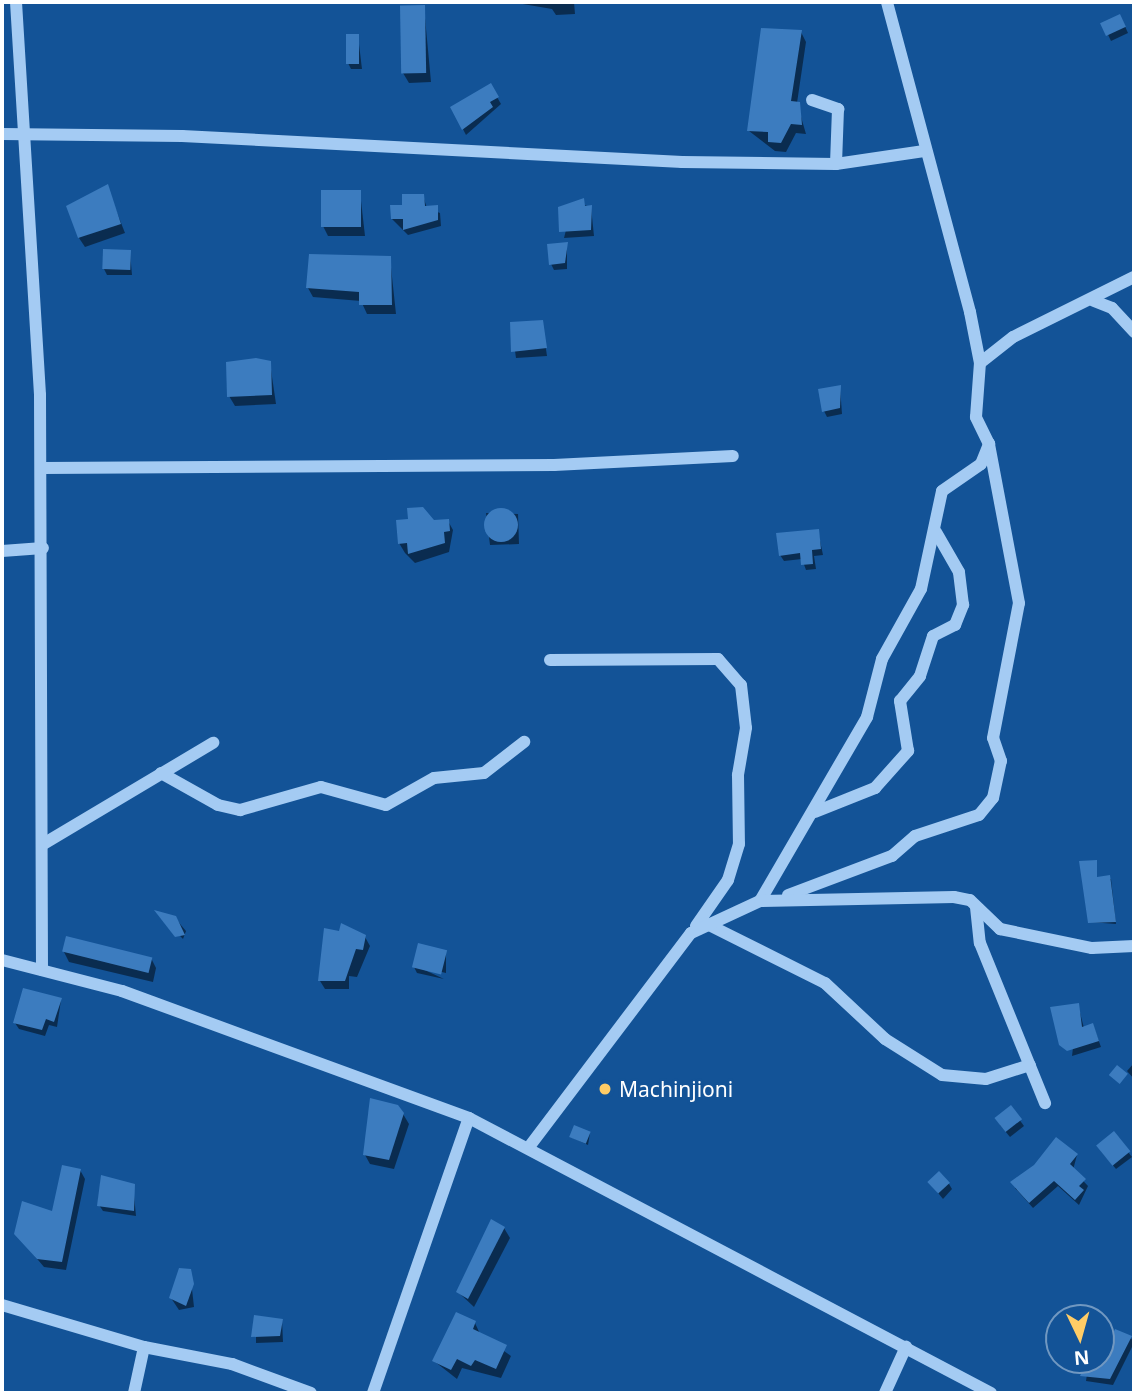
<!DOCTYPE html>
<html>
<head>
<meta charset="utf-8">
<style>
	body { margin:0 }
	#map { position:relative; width:1136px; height:1395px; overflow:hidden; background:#135397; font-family:"Noto Sans",sans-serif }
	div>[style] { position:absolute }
	.shadow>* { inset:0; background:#0007 }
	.building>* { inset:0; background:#3c7cbf; transform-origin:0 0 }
	.round { border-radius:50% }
	.minor>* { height:12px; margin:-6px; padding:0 6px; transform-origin:6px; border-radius:6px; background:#a4cbf3 }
	.dots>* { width:19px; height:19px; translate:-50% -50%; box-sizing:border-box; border:4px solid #135397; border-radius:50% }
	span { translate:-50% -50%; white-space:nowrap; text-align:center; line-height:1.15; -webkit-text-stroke:5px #135397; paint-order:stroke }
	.poi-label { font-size:21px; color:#fff }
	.left { translate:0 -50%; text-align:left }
	.frame { position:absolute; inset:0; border:4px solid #fff; pointer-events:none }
	.north { position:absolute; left:1045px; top:1304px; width:70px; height:70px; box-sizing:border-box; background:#135397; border:2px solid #7198c1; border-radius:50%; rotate:175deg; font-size:19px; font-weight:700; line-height:28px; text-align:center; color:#fff }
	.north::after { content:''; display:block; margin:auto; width:24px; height:32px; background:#fc6; clip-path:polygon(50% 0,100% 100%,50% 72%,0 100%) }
</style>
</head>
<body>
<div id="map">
	<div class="shadow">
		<div style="clip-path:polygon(511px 2px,574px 2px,575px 14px,556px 15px,552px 9px)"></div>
		<div style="clip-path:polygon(424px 7px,431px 82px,409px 83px,403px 73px)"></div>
		<div style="clip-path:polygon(1123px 22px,1128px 33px,1111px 41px,1103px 24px)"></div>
		<div style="clip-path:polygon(801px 32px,806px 42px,797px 103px,806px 134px,796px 133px,786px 152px,775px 151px,749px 131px)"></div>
		<div style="clip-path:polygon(358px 36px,362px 69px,351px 69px,348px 63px)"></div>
		<div style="clip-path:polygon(490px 85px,501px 104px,466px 135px,452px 108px)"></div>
		<div style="clip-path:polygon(107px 187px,125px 233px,85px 247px,79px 238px)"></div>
		<div style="clip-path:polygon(360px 192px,365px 236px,328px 236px,323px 226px)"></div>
		<div style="clip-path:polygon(423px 196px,427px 208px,440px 213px,441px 226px,408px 235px,392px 219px)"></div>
		<div style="clip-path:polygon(573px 202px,591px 207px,594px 236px,564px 238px)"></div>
		<div style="clip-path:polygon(567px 244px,567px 269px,554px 270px,551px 264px)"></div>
		<div style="clip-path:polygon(130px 252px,132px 275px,107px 275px,104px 269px)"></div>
		<div style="clip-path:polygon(390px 258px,396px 314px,367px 314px,361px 301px,313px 297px,308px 288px)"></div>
		<div style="clip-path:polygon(542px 322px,547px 356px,516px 358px,511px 323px)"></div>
		<div style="clip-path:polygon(270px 363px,276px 404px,235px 406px,229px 396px)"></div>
		<div style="clip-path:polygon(840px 387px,842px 414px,827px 417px,824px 411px)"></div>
		<div style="clip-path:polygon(486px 513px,518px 514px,519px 544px,490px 545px)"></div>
		<div style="clip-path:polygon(448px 521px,453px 530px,449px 552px,415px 563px,405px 553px,399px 543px,433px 522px)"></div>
		<div style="clip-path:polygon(818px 531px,823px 555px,814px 556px,816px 569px,806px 570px,802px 559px,784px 561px,780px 555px)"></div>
		<div style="clip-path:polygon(1097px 864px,1097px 879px,1111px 879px,1116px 924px,1090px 922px)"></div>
		<div style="clip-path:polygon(158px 913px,175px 918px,186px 931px,183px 939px)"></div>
		<div style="clip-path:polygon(365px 937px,370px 946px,357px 977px,349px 976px,349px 989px,325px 989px,320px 981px)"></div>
		<div style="clip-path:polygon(446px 951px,446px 973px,416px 966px,444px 979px,417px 973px,414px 967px)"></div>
		<div style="clip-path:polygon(64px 952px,151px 958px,156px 968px,153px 982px,69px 962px)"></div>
		<div style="clip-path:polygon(61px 1000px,57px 1027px,49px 1025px,45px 1036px,19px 1029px,15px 1023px)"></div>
		<div style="clip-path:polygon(1078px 1005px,1084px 1028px,1093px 1025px,1101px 1047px,1072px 1056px)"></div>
		<div style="clip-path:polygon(1134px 1063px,1134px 1079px,1127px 1071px)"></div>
		<div style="clip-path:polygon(1011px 1108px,1024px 1126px,1010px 1137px,1000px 1125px)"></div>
		<div style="clip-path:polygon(403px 1114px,409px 1124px,394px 1169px,370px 1164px,365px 1155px)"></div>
		<div style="clip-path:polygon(590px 1133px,588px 1145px,571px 1137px)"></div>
		<div style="clip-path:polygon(1101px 1151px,1128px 1152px,1132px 1157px,1116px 1169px)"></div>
		<div style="clip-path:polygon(1077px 1155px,1073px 1170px,1088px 1186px,1079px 1205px,1058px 1186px,1033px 1208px,1015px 1188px)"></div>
		<div style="clip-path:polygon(80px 1170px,85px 1179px,66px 1270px,44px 1267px,16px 1234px,54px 1213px)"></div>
		<div style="clip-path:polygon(930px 1183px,949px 1184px,952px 1189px,943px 1199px)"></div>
		<div style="clip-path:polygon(133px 1185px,136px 1216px,103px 1211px,99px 1205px)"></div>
		<div style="clip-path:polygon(504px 1228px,510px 1238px,474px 1307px,458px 1292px)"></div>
		<div style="clip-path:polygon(190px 1271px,194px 1307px,179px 1310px,171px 1298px)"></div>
		<div style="clip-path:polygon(256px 1317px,282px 1320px,283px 1342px,256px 1343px)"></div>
		<div style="clip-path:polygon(475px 1323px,480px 1334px,511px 1356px,501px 1378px,462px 1368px,457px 1379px,434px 1361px)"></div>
		<div style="clip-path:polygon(1131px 1338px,1134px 1343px,1113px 1385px,1086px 1381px,1089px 1360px,1103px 1360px)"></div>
	</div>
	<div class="building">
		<div style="left:425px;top:5px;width:68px;height:25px;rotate:89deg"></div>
		<div style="left:1120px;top:14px;width:14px;height:22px;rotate:65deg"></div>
		<div style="clip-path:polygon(761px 28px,802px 30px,791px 101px,800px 102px,802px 125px,791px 124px,781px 143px,768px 142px,768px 132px,747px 131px)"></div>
		<div style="left:346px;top:34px;width:13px;height:30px"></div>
		<div style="clip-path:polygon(491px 83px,499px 97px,490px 102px,493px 107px,462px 130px,450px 107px)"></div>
		<div style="clip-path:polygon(108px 184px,121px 224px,78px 238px,66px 206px)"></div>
		<div style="left:321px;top:190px;width:40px;height:37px"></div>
		<div style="clip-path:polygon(402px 194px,424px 194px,425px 206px,438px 205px,438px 220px,403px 230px,403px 219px,391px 219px,390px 205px,402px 205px)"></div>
		<div style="clip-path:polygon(584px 198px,585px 206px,592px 205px,591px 230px,559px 232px,558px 207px)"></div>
		<div style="clip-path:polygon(568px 242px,565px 263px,549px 265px,547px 244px)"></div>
		<div style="left:103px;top:249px;width:28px;height:20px;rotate:2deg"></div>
		<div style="clip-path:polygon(309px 254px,391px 256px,392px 305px,359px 305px,359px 292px,306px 288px)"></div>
		<div style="clip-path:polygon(543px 320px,547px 348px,511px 352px,510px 322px)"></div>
		<div style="clip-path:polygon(256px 358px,271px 361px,272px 395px,227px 397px,226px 362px)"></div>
		<div style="clip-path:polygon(841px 385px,840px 408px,822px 412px,818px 389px)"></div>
		<div style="clip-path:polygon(423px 507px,434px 520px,449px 519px,450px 531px,444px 532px,445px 543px,408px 554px,407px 543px,398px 544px,396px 520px,408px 519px,407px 508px)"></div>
		<div class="round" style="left:484px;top:508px;width:34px;height:34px"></div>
		<div style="clip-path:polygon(819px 529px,821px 549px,812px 550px,813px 564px,801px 565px,800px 553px,779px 556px,776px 533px)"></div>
		<div style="clip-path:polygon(1097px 860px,1097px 877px,1110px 875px,1116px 922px,1088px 923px,1079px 861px)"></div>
		<div style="clip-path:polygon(154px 910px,176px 916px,185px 935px,175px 937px)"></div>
		<div style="clip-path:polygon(341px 923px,366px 935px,363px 950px,356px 949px,345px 981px,318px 981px,324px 928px,339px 931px)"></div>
		<div style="left:66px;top:936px;width:89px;height:16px;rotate:14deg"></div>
		<div style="left:418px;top:943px;width:30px;height:25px;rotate:14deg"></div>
		<div style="clip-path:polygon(23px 988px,62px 998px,54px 1022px,46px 1019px,42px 1030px,13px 1023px)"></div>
		<div style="clip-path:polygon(1079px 1003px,1082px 1027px,1093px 1023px,1099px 1041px,1067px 1051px,1059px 1045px,1050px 1007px)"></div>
		<div style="left:1117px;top:1065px;width:14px;height:13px;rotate:39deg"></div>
		<div style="clip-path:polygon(370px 1098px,398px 1105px,404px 1113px,389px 1160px,363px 1155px)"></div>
		<div style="left:1011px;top:1105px;width:18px;height:21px;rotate:52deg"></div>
		<div style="left:574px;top:1125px;width:18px;height:13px;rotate:22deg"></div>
		<div style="left:1114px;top:1131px;width:26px;height:23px;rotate:51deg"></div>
		<div style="clip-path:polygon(1056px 1137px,1078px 1154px,1070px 1164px,1086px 1179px,1079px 1186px,1084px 1190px,1075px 1200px,1054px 1181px,1029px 1203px,1010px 1182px,1034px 1165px)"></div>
		<div style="clip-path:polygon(62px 1165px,81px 1169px,62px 1262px,37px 1259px,14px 1234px,22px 1201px,52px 1211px)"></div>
		<div style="left:939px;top:1171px;width:16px;height:16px;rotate:47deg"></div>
		<div style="clip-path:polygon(101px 1175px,135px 1184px,134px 1211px,97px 1206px)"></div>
		<div style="clip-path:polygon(491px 1219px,505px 1227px,468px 1299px,456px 1292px)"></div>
		<div style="clip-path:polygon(179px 1268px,191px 1269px,194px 1284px,186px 1306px,169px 1298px)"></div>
		<div style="clip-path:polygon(456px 1312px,476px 1321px,473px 1329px,507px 1345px,496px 1369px,475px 1360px,471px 1366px,457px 1359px,451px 1370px,432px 1361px)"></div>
		<div style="clip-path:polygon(254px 1315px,283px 1319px,280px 1336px,251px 1337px)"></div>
		<div style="clip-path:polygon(1115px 1329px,1132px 1336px,1110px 1379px,1080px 1376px,1087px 1360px,1101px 1360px)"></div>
	</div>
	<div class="minor">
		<div style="left:16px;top:2px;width:394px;rotate:86.5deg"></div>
		<div style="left:40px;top:395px;width:575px;rotate:89.8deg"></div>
		<div style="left:812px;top:100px;width:28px;rotate:19deg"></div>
		<div style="left:838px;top:109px;width:55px;rotate:92.1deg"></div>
		<div style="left:2px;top:134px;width:180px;rotate:0.6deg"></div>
		<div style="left:182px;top:136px;width:501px;rotate:2.98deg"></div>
		<div style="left:682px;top:162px;width:154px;rotate:0.7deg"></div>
		<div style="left:836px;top:164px;width:89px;rotate:-8.4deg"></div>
		<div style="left:1094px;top:301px;width:19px;rotate:21deg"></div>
		<div style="left:1112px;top:308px;width:33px;rotate:47deg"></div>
		<div style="left:980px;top:363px;width:42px;rotate:-38.2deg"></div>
		<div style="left:1013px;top:337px;width:135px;rotate:-26.4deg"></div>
		<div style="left:42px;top:468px;width:512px;rotate:-0.34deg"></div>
		<div style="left:554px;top:465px;width:179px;rotate:-2.9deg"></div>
		<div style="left:2px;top:551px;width:41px;rotate:-4.2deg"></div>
		<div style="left:550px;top:660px;width:168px;rotate:-0.3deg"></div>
		<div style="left:718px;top:659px;width:35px;rotate:49deg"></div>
		<div style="left:741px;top:685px;width:43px;rotate:83.4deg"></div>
		<div style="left:746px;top:728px;width:48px;rotate:99.7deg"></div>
		<div style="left:738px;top:775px;width:69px;rotate:89.2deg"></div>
		<div style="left:739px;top:844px;width:38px;rotate:107deg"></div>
		<div style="left:728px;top:880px;width:56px;rotate:124.8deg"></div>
		<div style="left:161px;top:773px;width:65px;rotate:29.3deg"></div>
		<div style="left:218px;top:805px;width:23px;rotate:13deg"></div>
		<div style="left:240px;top:810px;width:84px;rotate:-15.9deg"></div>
		<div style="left:321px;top:787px;width:67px;rotate:15.5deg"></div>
		<div style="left:386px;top:805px;width:55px;rotate:-29.4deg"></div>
		<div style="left:434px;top:778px;width:50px;rotate:-5.7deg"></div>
		<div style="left:484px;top:773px;width:51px;rotate:-37.8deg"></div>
		<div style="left:815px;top:812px;width:65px;rotate:-21.8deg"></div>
		<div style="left:875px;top:788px;width:50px;rotate:-48.3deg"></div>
		<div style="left:908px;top:751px;width:51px;rotate:-99.1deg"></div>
		<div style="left:900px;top:701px;width:32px;rotate:-51deg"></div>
		<div style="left:920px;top:676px;width:42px;rotate:-72deg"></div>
		<div style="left:933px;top:636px;width:25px;rotate:-27deg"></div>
		<div style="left:955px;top:625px;width:22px;rotate:-68deg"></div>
		<div style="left:963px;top:605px;width:33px;rotate:-97deg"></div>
		<div style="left:959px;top:572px;width:46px;rotate:-119.9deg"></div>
		<div style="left:45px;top:843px;width:196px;rotate:-30.8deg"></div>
		<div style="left:788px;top:895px;width:111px;rotate:-20.6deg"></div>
		<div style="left:892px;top:856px;width:30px;rotate:-41deg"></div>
		<div style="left:915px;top:836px;width:67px;rotate:-18.2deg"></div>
		<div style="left:979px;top:815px;width:22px;rotate:-51deg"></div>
		<div style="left:993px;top:798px;width:38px;rotate:-78deg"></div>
		<div style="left:1001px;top:761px;width:24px;rotate:-109deg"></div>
		<div style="left:993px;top:738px;width:137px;rotate:-79.1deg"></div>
		<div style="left:1019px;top:603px;width:162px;rotate:-100.7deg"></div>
		<div style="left:760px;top:901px;width:213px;rotate:-59.8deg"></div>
		<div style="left:867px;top:717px;width:60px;rotate:-75.5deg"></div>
		<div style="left:882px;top:659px;width:80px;rotate:-60.9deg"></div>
		<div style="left:921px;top:589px;width:100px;rotate:-77.9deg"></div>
		<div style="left:942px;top:491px;width:47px;rotate:-34.7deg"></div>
		<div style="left:981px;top:464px;width:22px;rotate:-68deg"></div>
		<div style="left:989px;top:444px;width:30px;rotate:-116deg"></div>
		<div style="left:976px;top:417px;width:54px;rotate:-85.8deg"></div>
		<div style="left:980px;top:363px;width:52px;rotate:-101.1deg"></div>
		<div style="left:970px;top:312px;width:321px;rotate:-105deg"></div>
		<div style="left:976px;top:907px;width:36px;rotate:84deg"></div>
		<div style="left:980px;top:943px;width:173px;rotate:67.9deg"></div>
		<div style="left:705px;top:923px;width:134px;rotate:26.6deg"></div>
		<div style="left:825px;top:983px;width:82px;rotate:43deg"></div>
		<div style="left:885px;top:1039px;width:67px;rotate:32.3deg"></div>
		<div style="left:942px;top:1075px;width:44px;rotate:5.2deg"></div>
		<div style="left:986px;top:1079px;width:46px;rotate:-17.7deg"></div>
		<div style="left:2px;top:960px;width:124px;rotate:14.5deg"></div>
		<div style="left:122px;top:991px;width:370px;rotate:20.1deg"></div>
		<div style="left:469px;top:1118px;width:590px;rotate:27.78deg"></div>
		<div style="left:529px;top:1147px;width:268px;rotate:-52.9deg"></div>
		<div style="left:691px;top:933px;width:76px;rotate:-24.9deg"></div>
		<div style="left:760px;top:901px;width:194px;rotate:-1.2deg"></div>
		<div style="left:954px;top:897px;width:16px;rotate:11deg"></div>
		<div style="left:970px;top:900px;width:42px;rotate:44deg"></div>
		<div style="left:1000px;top:929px;width:94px;rotate:11.7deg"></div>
		<div style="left:1092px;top:948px;width:42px;rotate:-2.7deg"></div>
		<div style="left:2px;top:1305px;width:148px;rotate:16.5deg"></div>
		<div style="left:144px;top:1347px;width:90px;rotate:10.9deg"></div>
		<div style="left:232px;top:1364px;width:84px;rotate:20.2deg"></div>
		<div style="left:134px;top:1393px;width:47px;rotate:-77.7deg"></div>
		<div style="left:373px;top:1393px;width:291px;rotate:-70.8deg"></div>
		<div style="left:885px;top:1393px;width:51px;rotate:-65.5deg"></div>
	</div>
	<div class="dots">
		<div style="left:605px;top:1089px;background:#fc6"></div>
	</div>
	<div class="poi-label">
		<span class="left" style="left:619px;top:1089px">Machinjioni</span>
	</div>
	<div class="frame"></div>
	<div class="north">N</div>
</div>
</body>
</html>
